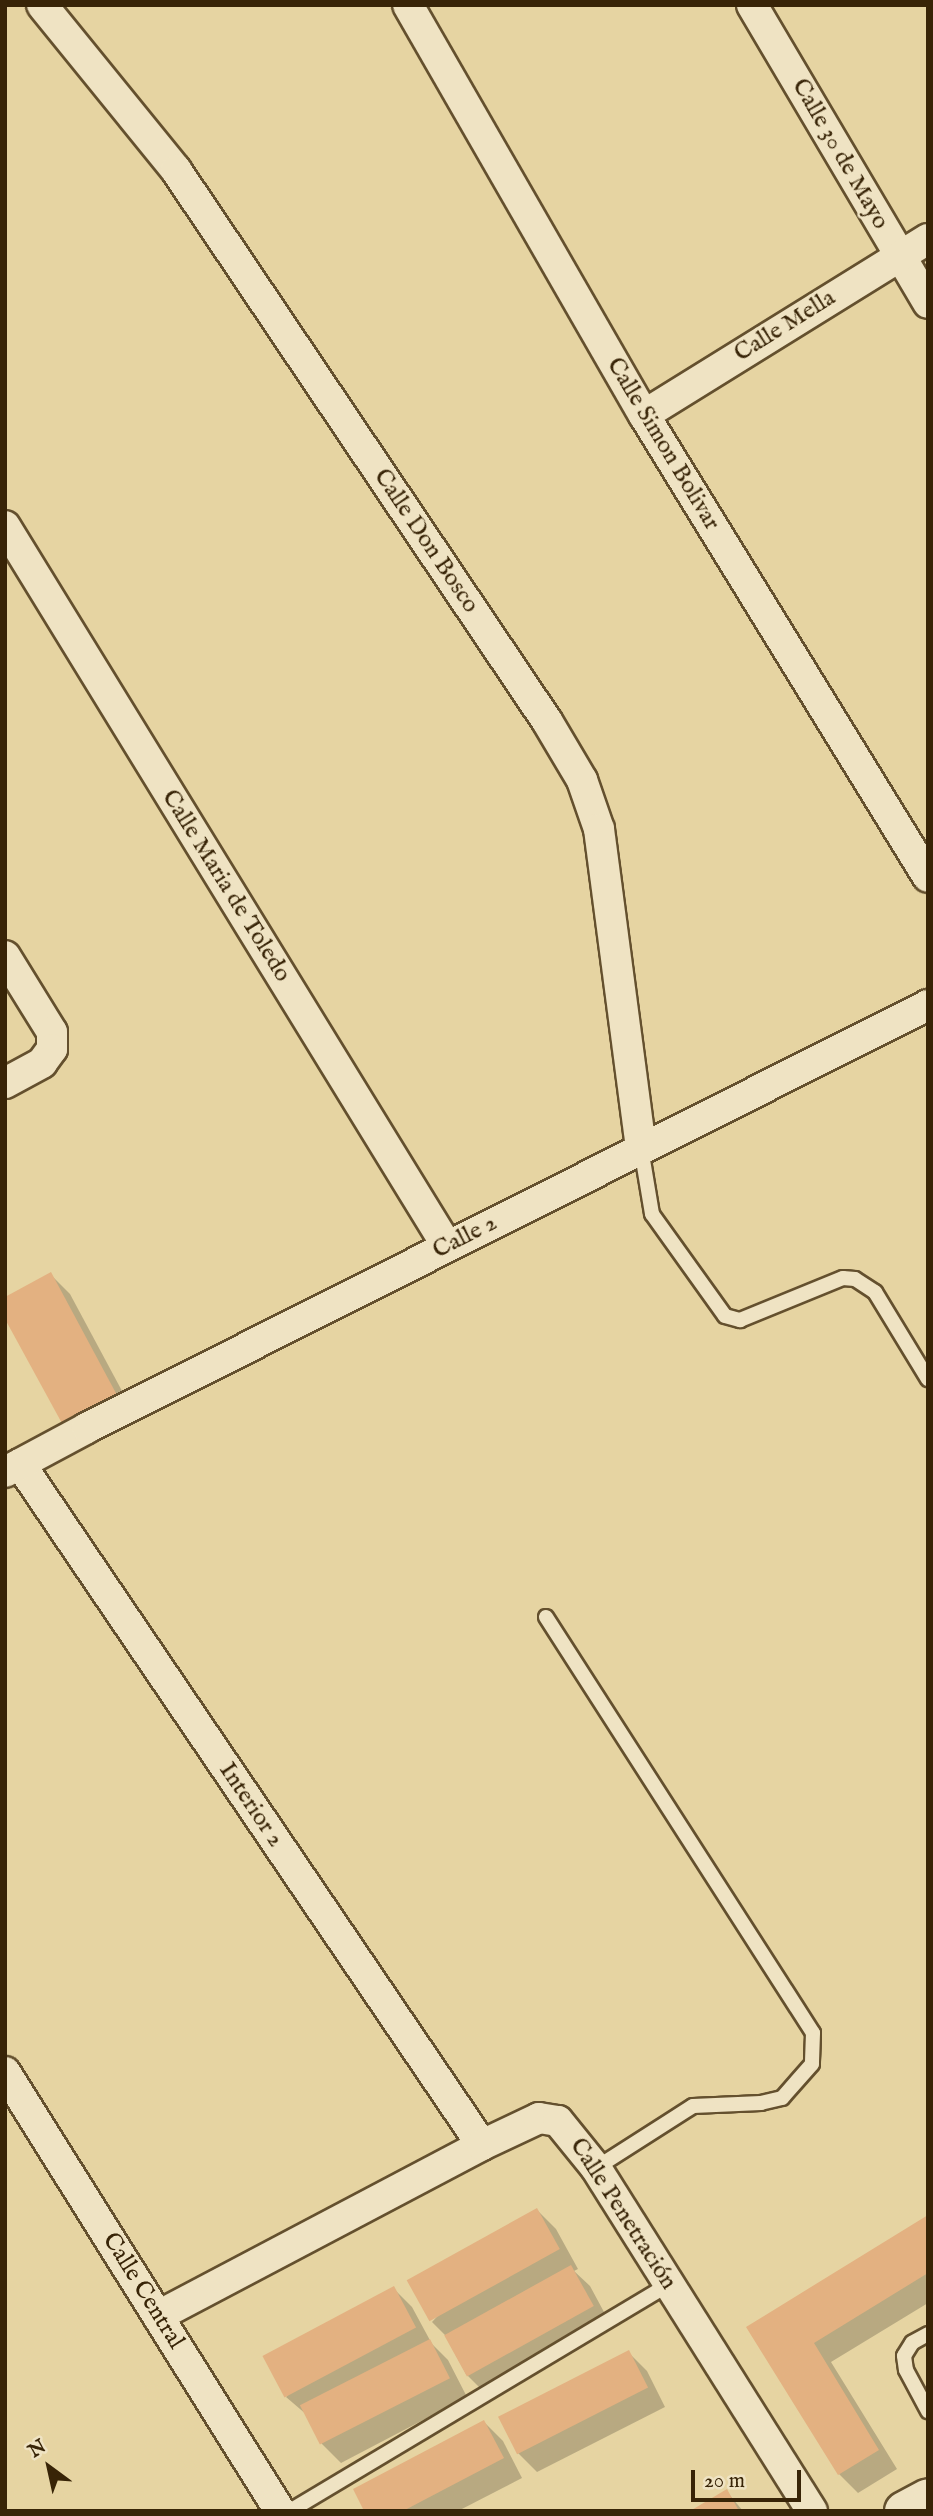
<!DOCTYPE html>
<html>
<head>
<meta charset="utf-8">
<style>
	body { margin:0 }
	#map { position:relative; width:933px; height:2516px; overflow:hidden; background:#e6d4a2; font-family:"IM FELL English",serif }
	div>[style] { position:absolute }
	.shadow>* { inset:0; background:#0003 }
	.building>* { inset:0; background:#e3b181; transform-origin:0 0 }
	.roads { filter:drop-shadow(2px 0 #64502e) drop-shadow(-2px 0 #64502e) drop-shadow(0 2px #64502e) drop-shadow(0 -2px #64502e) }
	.service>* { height:14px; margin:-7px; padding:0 7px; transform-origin:7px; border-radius:7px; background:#efe3c3 }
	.minor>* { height:30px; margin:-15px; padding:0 15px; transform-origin:15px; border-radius:15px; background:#efe3c3 }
	.secondary>* { height:38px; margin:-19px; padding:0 19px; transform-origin:19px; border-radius:19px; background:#efe3c3 }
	span { translate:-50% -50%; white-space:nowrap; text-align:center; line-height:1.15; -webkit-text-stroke:5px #efe3c3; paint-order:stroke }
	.street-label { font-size:24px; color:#382407 }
	.frame { position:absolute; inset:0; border:7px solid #382407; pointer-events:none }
	.north { position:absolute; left:14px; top:2432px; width:70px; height:70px; -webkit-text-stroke:5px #efe3c3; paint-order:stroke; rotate:327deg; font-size:19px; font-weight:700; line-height:28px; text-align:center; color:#382407 }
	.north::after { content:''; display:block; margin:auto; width:24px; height:32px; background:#382407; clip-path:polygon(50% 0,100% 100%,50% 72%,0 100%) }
	.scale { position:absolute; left:691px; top:2470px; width:110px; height:32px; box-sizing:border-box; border:4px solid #382407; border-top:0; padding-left:9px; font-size:21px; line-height:24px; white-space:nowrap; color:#382407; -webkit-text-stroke:5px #efe3c3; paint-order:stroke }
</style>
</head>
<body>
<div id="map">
	<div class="shadow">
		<div style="clip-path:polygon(51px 1275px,70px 1294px,136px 1417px,65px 1426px)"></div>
		<div style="clip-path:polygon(537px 2210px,556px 2229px,578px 2269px,574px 2271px,590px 2286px,611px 2325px,485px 2393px,466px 2374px,445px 2335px,432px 2322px)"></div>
		<div style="clip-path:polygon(928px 2217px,928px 2303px,831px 2362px,897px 2469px,858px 2493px,839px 2474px,749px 2328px)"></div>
		<div style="clip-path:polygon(393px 2288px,412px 2307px,432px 2344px,448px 2360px,467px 2397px,341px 2463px,322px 2444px,307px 2415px,286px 2397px)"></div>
		<div style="clip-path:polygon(628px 2352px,647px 2371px,665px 2407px,537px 2472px,518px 2453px)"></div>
		<div style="clip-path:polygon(484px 2422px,503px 2441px,522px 2478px,458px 2511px,366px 2511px)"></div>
		<div style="clip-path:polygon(727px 2492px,743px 2511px,693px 2511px)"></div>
	</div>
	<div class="building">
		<div style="clip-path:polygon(51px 1272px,118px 1397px,64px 1427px,5px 1319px,5px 1297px)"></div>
		<div style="left:537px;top:2208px;width:47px;height:149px;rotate:61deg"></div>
		<div style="clip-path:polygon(928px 2215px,928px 2273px,814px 2343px,879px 2450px,838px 2475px,746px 2327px)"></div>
		<div style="left:571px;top:2265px;width:47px;height:145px;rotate:61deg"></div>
		<div style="left:394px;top:2286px;width:47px;height:149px;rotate:62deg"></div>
		<div style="left:430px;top:2339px;width:44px;height:146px;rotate:63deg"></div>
		<div style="left:629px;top:2350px;width:42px;height:147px;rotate:63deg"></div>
		<div style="clip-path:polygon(484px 2420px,504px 2458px,403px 2511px,364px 2511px,353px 2489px)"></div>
		<div style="clip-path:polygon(727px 2489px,739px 2511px,690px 2511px)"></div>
	</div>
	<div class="roads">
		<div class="service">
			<div style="left:641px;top:1148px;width:67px;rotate:80.5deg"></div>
			<div style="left:652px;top:1214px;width:125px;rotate:54.4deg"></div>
			<div style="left:725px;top:1316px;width:16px;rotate:15deg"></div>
			<div style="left:740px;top:1320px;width:111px;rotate:-22.2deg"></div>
			<div style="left:843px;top:1278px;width:12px;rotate:5deg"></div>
			<div style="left:855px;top:1279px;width:24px;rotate:33deg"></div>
			<div style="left:875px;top:1292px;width:102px;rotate:58.7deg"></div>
			<div style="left:546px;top:1617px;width:494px;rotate:57.3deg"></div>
			<div style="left:813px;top:2033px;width:31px;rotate:92deg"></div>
			<div style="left:812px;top:2064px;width:45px;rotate:131.4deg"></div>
			<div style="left:782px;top:2098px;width:22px;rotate:167deg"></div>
			<div style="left:761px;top:2103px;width:68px;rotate:177.5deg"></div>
			<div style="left:693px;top:2106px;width:115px;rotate:147.4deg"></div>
			<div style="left:928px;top:2334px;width:18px;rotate:151deg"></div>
			<div style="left:912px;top:2343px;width:15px;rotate:122deg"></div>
			<div style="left:904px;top:2356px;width:14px;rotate:82deg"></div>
			<div style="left:906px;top:2370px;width:47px;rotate:61.8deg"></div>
			<div style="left:290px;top:2511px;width:443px;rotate:-30.9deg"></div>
		</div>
		<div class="minor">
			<div style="left:42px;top:5px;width:213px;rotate:50.9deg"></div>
			<div style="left:176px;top:170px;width:664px;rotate:56.05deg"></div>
			<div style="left:547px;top:721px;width:69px;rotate:59.3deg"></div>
			<div style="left:582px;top:780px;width:52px;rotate:70.9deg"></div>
			<div style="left:599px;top:829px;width:322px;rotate:82.5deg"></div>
			<div style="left:408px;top:5px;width:473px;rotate:60.1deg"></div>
			<div style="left:644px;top:415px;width:542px;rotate:58.42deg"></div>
			<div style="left:752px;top:5px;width:346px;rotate:59.4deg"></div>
			<div style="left:644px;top:415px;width:334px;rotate:-31.8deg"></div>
			<div style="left:5px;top:526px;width:845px;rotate:58.45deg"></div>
			<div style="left:5px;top:956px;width:89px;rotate:58.3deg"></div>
			<div style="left:52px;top:1032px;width:17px;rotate:90deg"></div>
			<div style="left:52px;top:1049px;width:17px;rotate:126deg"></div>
			<div style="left:42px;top:1063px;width:42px;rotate:151.6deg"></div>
			<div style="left:20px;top:1464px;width:823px;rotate:55.85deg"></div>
			<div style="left:5px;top:1472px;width:93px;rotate:-28.2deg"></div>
			<div style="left:87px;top:1428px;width:941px;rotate:-26.7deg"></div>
			<div style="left:5px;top:2072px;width:518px;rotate:57.94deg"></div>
			<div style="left:158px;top:2316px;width:366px;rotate:-27.8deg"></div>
			<div style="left:482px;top:2145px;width:63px;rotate:-25.3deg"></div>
			<div style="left:539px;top:2118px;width:19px;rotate:9deg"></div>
			<div style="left:558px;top:2121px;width:60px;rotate:51deg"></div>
			<div style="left:596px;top:2168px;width:405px;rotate:57.8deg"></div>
		</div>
		<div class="secondary">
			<div style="left:904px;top:2511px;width:27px;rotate:-28deg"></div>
		</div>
	</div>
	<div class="street-label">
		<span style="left:840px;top:154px;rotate:60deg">Calle 30 de Mayo</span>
		<span style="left:785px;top:326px;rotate:-32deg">Calle Mella</span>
		<span style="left:663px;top:444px;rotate:59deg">Calle Simon Bolivar</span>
		<span style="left:426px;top:541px;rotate:56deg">Calle Don Bosco</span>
		<span style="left:226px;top:886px;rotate:58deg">Calle Maria de Toledo</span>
		<span style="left:465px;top:1237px;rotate:-27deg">Calle 2</span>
		<span style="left:251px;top:1805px;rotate:56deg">Interior 2</span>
		<span style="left:623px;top:2214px;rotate:57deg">Calle Penetración</span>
		<span style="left:143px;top:2291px;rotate:58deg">Calle Central</span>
	</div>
	<div class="frame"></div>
	<div class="north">N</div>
	<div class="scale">20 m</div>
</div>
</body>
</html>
